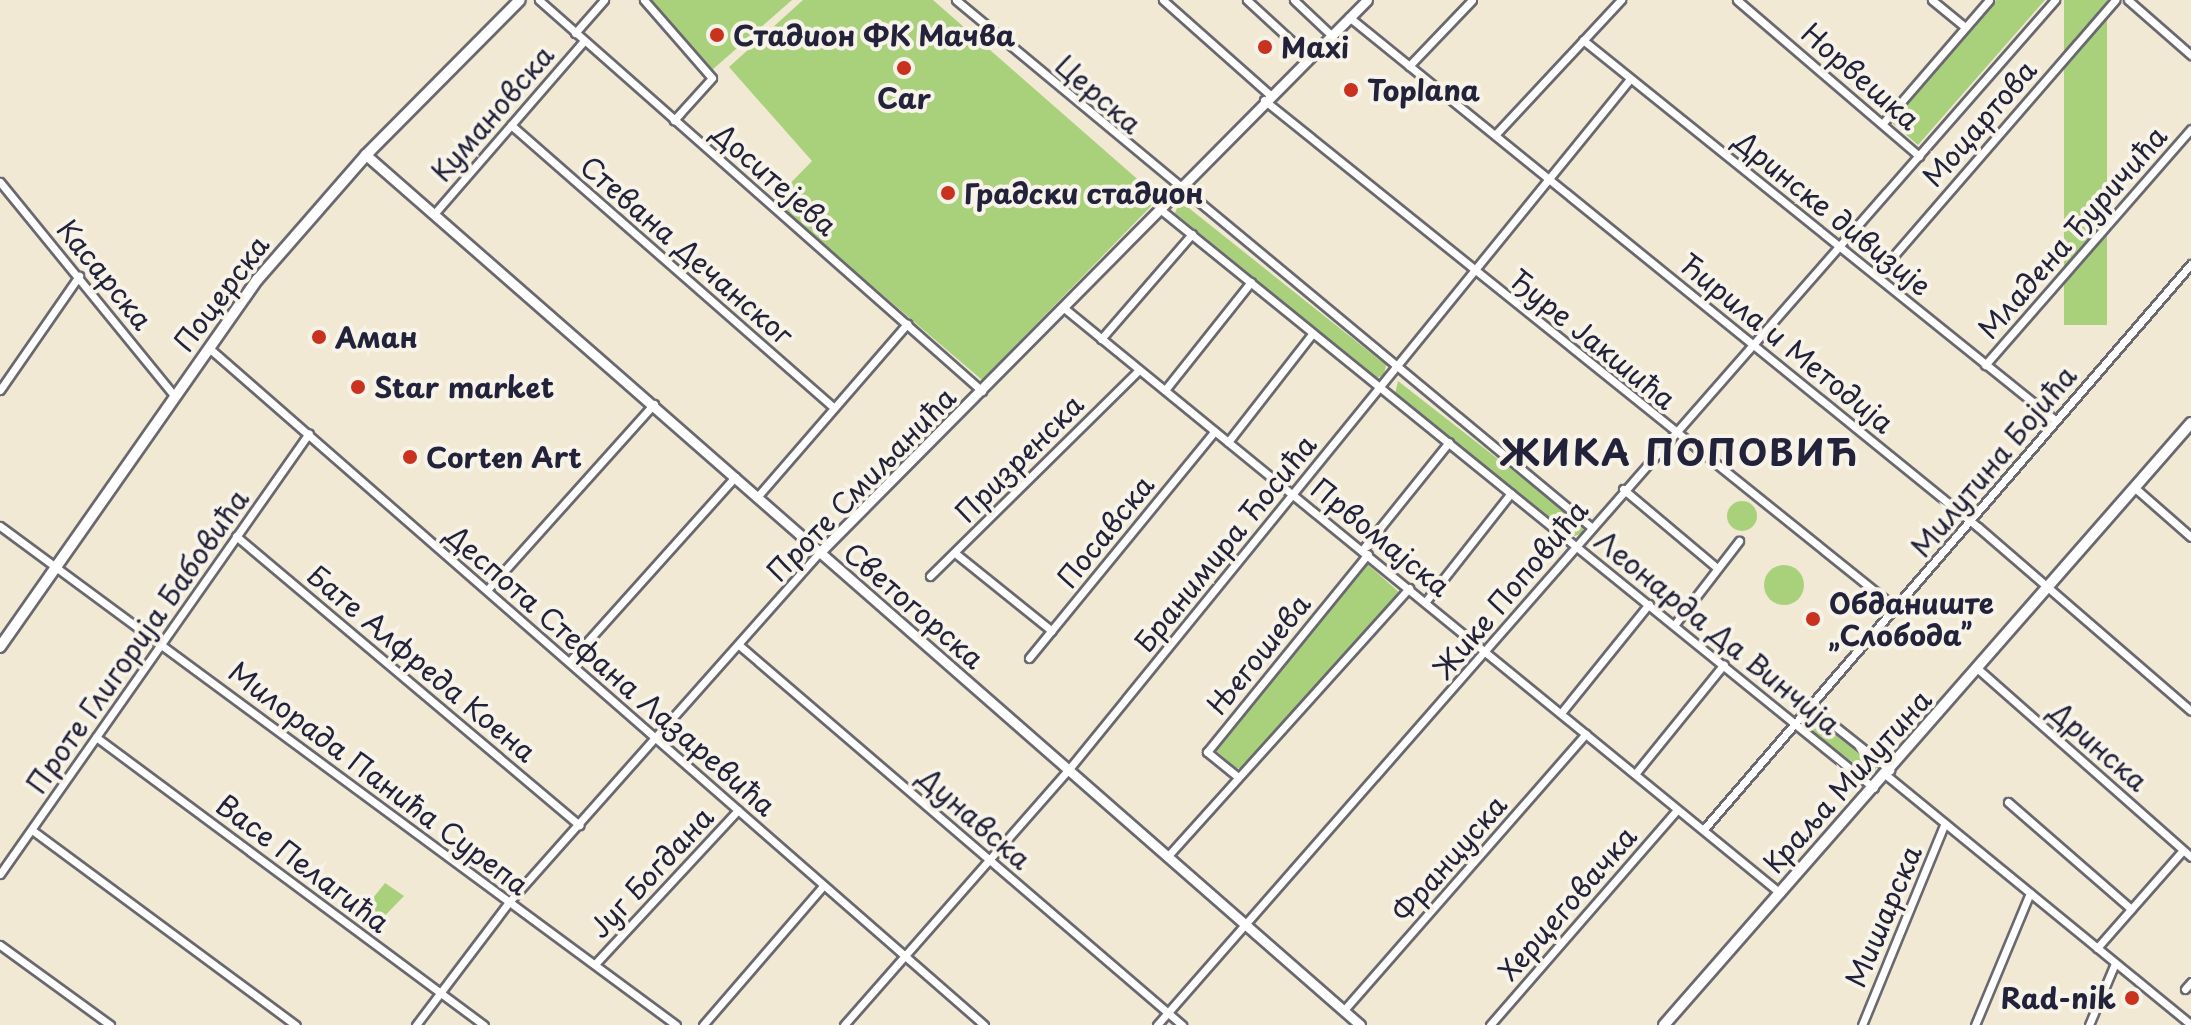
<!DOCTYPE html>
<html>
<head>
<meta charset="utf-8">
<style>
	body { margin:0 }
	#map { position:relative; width:2191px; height:1025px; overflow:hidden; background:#f1e9d3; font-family:"Playpen Sans",sans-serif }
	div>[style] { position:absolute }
	.green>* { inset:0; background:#a9d17c; transform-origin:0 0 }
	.round { border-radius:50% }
	.roads { filter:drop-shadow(2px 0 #6a6870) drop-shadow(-2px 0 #6a6870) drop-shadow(0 2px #6a6870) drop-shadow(0 -2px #6a6870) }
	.minor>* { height:7px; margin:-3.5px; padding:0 3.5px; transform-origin:3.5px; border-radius:3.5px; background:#fff }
	.tertiary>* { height:9px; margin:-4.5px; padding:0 4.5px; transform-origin:4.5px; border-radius:4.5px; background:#fff }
	.secondary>* { height:10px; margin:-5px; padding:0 5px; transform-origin:5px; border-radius:5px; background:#fff }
	.dots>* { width:22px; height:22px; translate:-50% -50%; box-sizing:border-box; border:4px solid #f7f3e8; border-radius:50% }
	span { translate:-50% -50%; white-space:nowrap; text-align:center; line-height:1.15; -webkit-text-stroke:8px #f7f3e8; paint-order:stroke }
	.poi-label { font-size:28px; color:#22223b; font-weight:700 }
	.left { translate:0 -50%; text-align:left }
	.right { translate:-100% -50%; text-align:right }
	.street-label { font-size:28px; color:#22223b }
	.district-label { font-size:36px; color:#22223b; font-weight:700; letter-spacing:2px }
</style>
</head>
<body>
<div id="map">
	<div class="green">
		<div style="clip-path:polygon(651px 0,792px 0,712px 70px)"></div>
		<div style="clip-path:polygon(803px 0,933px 0,1159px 198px,982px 380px,773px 201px,812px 161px,729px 67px)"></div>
		<div style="clip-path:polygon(1996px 0,2045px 0,1918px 145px,1890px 121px)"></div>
		<div style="left:2064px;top:0;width:43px;height:325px"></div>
		<div style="clip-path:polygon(1180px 201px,1386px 365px,1384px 375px,1377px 378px,1175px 213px)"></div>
		<div style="clip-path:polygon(1398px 381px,1583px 525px,1583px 533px,1572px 537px,1395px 394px)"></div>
		<div class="round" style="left:1727px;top:501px;width:30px;height:30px"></div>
		<div style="clip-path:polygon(1366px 563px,1400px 593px,1244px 769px,1236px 768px,1214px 749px)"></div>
		<div class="round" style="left:1764px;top:565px;width:40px;height:40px"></div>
		<div style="clip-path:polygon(1811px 715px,1876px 764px,1875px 779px,1807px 728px)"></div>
		<div style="clip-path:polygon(385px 883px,404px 896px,372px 929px,357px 918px)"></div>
	</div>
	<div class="roads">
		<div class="minor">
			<div style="left:539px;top:0;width:591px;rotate:41.43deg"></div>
			<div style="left:644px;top:0;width:103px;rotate:48.9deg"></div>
			<div style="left:712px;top:78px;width:57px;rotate:132.1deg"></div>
			<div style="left:956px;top:0;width:825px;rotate:39.69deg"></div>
			<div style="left:1163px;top:0;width:143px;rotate:41.6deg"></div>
			<div style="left:1247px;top:0;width:84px;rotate:42.6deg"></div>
			<div style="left:1294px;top:0;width:51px;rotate:43.4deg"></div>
			<div style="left:1737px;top:0;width:240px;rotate:40.6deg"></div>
			<div style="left:1932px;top:0;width:43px;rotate:39.3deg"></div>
			<div style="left:2128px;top:0;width:84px;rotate:41.1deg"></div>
			<div style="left:1349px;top:17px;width:810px;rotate:39.04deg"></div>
			<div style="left:1978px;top:527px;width:281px;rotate:40.8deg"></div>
			<div style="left:575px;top:33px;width:44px;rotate:-48.7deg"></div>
			<div style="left:1583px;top:40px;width:606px;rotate:38.84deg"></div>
			<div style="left:1409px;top:66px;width:91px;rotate:-46.3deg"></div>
			<div style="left:1264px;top:100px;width:812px;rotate:38.8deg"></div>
			<div style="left:1883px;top:123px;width:162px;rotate:-49.2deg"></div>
			<div style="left:511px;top:125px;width:429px;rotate:41.2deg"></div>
			<div style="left:1495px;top:135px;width:185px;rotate:-47deg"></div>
			<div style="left:0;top:182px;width:275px;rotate:50.8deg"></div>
			<div style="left:1160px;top:209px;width:919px;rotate:39.04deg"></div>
			<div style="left:434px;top:214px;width:229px;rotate:-49.1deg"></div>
			<div style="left:1877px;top:275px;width:364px;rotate:-49.1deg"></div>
			<div style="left:1064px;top:308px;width:925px;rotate:39.25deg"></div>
			<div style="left:1101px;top:339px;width:139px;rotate:-49.1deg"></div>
			<div style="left:209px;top:348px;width:1029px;rotate:41.14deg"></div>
			<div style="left:1985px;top:365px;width:313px;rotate:-48.9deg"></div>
			<div style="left:0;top:390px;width:139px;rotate:-55.3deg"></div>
			<div style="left:1165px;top:390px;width:138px;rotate:-51.5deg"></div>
			<div style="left:1228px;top:442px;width:138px;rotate:-52.1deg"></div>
			<div style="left:2135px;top:488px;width:74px;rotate:41.2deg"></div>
			<div style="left:1623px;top:489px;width:123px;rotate:40deg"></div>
			<div style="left:758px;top:496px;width:228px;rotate:-49.1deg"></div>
			<div style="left:0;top:526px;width:840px;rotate:36.43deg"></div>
			<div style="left:236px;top:536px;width:449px;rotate:40.1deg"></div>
			<div style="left:1363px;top:549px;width:137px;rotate:-51.2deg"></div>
			<div style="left:955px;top:553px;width:124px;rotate:38.8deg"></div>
			<div style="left:930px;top:576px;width:293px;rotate:-44.6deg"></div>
			<div style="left:487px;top:590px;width:250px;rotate:-48.1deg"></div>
			<div style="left:1426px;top:601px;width:137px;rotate:-51.8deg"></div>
			<div style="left:1675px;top:624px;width:105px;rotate:-52.4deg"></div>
			<div style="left:739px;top:645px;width:584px;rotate:40.62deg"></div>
			<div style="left:1029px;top:658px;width:293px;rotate:-50.7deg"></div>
			<div style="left:569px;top:662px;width:249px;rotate:-48.1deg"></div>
			<div style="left:1978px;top:669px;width:284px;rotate:41.4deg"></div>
			<div style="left:1812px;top:708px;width:100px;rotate:38.5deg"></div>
			<div style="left:1561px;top:713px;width:140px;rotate:-51.1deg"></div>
			<div style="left:96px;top:737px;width:483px;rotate:36.6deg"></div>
			<div style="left:1635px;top:774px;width:141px;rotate:-51deg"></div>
			<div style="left:1886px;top:775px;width:394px;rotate:39.3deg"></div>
			<div style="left:1238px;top:777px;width:40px;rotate:-141deg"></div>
			<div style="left:1207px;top:752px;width:255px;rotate:-50.9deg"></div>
			<div style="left:2008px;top:802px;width:163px;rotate:41deg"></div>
			<div style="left:1704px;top:829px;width:746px;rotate:-49.24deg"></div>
			<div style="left:32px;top:830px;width:328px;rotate:36.5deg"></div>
			<div style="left:1167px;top:857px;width:362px;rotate:-48deg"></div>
			<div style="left:0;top:874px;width:538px;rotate:-54.98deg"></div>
			<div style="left:0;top:945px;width:136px;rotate:36deg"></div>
			<div style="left:2097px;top:948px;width:130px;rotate:-48.7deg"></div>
			<div style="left:595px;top:964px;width:210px;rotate:-47.1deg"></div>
			<div style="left:2185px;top:989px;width:9px;rotate:-49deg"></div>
			<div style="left:1344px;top:1010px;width:367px;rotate:-48.8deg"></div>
			<div style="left:416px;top:1025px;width:154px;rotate:-52.9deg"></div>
			<div style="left:509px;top:902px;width:468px;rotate:-48.4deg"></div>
			<div style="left:703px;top:1025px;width:184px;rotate:-49.2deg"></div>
			<div style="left:844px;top:1025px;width:341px;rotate:-48.7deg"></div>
			<div style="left:1069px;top:769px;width:889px;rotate:-50.89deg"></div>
			<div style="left:1157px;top:1025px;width:1363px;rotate:-48.78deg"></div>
			<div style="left:1490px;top:1025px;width:285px;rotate:-49deg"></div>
			<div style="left:1862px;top:1025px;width:218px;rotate:-67.7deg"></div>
			<div style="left:1975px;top:1025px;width:143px;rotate:-67.4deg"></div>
			<div style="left:2089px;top:1025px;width:67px;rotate:-67.2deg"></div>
		</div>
		<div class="tertiary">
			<div style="left:366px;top:155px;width:1321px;rotate:41.19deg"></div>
			<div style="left:820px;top:552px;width:777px;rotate:-45.26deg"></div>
		</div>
		<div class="secondary">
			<div style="left:0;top:647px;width:449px;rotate:-55deg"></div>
			<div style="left:258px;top:279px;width:164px;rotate:-48.9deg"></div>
			<div style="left:366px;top:155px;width:218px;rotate:-45.2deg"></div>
			<div style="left:1664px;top:1025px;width:800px;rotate:-48.8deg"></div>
		</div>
	</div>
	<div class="dots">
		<div style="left:717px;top:35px;background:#c8321e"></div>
		<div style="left:1265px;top:47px;background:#c8321e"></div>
		<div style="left:904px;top:68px;background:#c8321e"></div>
		<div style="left:1351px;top:90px;background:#c8321e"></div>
		<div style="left:948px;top:193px;background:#c8321e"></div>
		<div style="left:319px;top:337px;background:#c8321e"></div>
		<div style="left:358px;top:387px;background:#c8321e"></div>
		<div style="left:410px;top:457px;background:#c8321e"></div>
		<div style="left:1813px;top:619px;background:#c8321e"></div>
		<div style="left:2132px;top:998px;background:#c8321e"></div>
	</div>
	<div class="poi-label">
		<span class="left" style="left:733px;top:35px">Стадион ФК Мачва</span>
		<span class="left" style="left:1281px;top:47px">Maxi</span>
		<span class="left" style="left:1367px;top:90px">Toplana</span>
		<span style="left:904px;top:98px">Car</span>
		<span class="left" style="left:964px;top:193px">Градски стадион</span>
		<span class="left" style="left:335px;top:337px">Аман</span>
		<span class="left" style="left:374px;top:387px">Star market</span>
		<span class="left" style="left:426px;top:457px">Corten Art</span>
		<span class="left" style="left:1829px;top:619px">Обданиште<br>„Слобода”</span>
		<span class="right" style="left:2116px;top:998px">Rad-nik</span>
	</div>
	<div class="street-label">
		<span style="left:1861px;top:76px;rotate:41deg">Норвешка</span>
		<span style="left:1099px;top:94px;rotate:41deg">Церска</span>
		<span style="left:492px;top:113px;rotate:-49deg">Кумановска</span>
		<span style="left:1979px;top:123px;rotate:-49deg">Моцартова</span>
		<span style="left:775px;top:179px;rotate:41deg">Доситејева</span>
		<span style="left:1833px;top:213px;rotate:39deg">Дринске дивизије</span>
		<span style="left:2072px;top:232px;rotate:-49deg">Младена Ђуричића</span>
		<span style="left:687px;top:250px;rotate:41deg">Стевана Дечанског</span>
		<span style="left:105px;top:274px;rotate:51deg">Касарска</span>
		<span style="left:221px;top:293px;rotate:-53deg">Поцерска</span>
		<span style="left:1593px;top:339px;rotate:39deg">Ђуре Јакшића</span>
		<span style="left:1787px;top:343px;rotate:39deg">Ћирила и Методија</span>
		<span style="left:1019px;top:458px;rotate:-45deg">Призренска</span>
		<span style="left:1993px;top:461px;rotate:-50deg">Милутина Бојића</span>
		<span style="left:861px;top:484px;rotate:-46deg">Проте Смиљанића</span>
		<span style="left:1105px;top:531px;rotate:-51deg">Посавска</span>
		<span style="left:1381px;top:537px;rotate:39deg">Првомајска</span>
		<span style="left:1225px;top:543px;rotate:-51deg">Бранимира Ћосића</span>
		<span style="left:1510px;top:589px;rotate:-50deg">Жике Поповића</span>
		<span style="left:914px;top:605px;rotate:41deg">Светогорска</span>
		<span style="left:1718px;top:632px;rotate:39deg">Леонарда Да Винчија</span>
		<span style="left:137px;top:641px;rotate:-55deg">Проте Глигорија Бабовића</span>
		<span style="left:1258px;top:654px;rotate:-51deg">Његошева</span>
		<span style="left:422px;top:663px;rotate:40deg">Бате Алфреда Коена</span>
		<span style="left:611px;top:670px;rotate:41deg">Деспота Стефана Лазаревића</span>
		<span style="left:2099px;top:746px;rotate:41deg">Дринска</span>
		<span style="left:379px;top:778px;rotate:37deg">Милорада Панића Сурепа</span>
		<span style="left:1847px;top:781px;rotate:-48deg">Краља Милутина</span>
		<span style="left:975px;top:818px;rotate:41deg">Дунавска</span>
		<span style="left:1449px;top:858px;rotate:-49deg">Француска</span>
		<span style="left:303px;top:863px;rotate:37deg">Васе Пелагића</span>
		<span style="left:651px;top:872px;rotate:-47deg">Југ Богдана</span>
		<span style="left:1567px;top:903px;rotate:-49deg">Херцеговачка</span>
		<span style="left:1883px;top:916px;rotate:-67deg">Мишарска</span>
	</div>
	<div class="district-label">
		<span style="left:1680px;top:452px">ЖИКА ПОПОВИЋ</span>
	</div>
</div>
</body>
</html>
